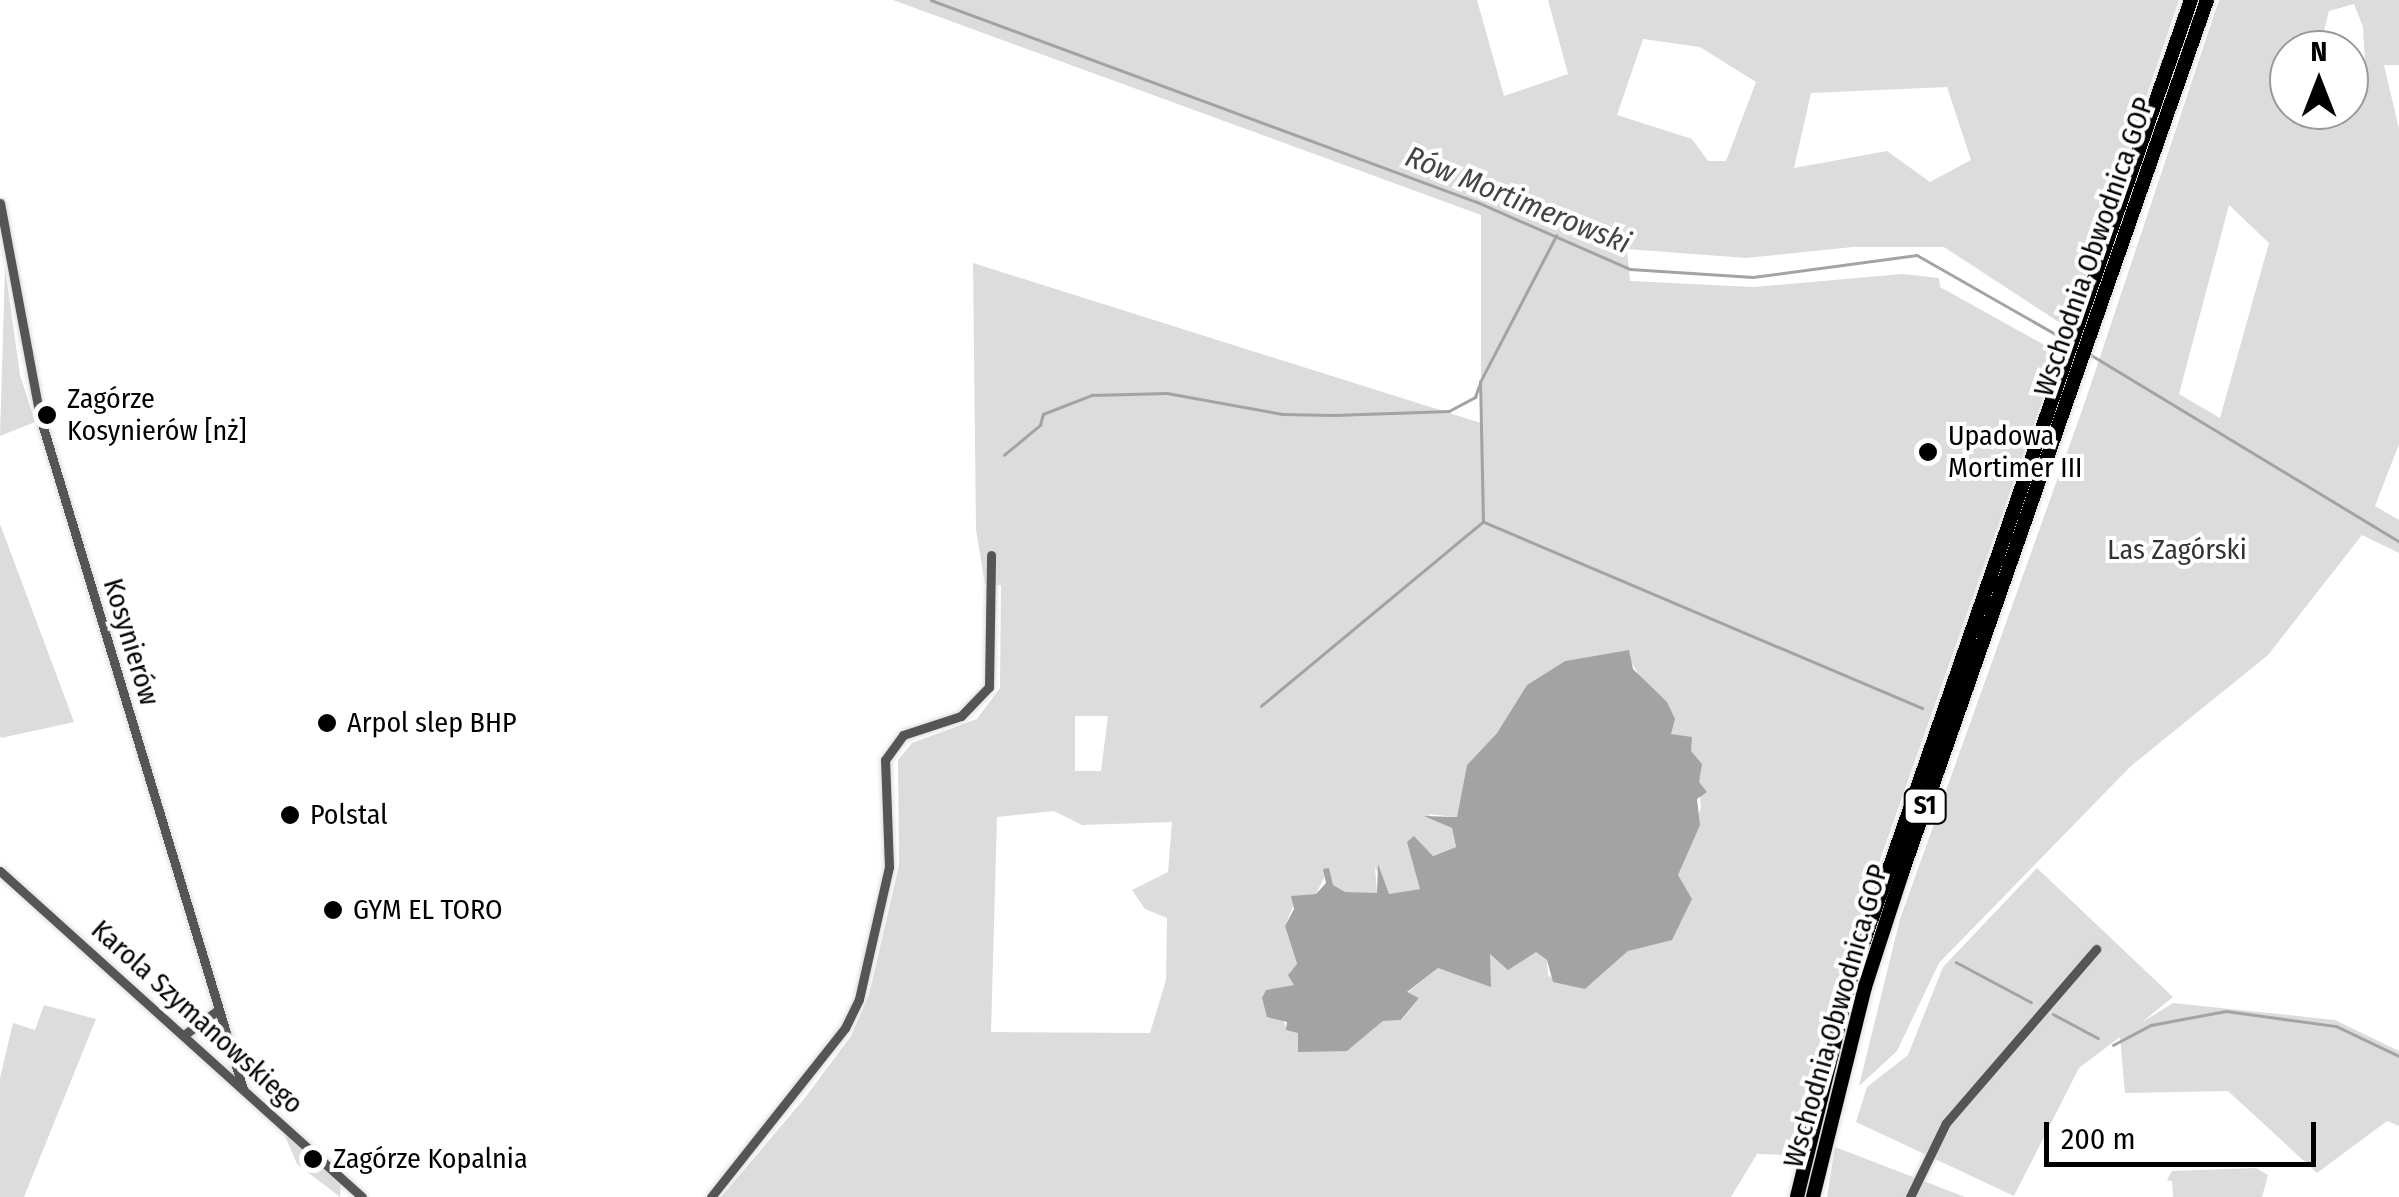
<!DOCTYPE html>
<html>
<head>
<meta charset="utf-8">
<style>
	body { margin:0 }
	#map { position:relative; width:2399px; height:1197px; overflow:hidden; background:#fff; font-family:"Fira Sans Condensed",sans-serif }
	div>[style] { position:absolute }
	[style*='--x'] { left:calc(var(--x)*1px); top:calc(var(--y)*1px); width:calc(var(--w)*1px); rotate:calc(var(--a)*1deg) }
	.green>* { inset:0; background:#dcdcdc }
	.water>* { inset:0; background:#a3a3a3 }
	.stream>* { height:2.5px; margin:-1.25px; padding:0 1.25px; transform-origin:1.25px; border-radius:1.25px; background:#a3a3a3 }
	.roads { filter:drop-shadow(0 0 2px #dbdbdb) drop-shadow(0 0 2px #dbdbdb) }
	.minor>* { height:9px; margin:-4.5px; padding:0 4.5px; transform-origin:4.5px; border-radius:4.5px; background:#555 }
	.highway>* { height:14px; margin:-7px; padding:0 7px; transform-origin:7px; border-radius:7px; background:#000 }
	.dots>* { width:28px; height:28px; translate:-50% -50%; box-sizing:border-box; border:5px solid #fff; border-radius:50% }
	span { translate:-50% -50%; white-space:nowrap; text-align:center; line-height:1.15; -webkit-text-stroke:8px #fff; paint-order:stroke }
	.shield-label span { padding:2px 8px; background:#fff; border:2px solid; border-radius:8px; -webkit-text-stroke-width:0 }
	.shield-label { font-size:25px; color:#000; font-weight:700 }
	.street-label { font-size:28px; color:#000 }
	.poi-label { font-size:28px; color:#000 }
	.left { translate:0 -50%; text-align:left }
	.park-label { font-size:28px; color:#333 }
	.water-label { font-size:30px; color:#444; font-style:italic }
	.north { position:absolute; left:2269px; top:30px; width:100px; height:100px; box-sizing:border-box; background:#fff; border:2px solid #999; border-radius:50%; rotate:0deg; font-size:28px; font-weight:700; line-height:40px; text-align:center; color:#000 }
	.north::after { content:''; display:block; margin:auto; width:35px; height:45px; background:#000; clip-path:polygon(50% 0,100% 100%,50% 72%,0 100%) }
	.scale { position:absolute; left:2044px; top:1122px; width:272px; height:45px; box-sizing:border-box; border:5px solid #000; border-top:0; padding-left:12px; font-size:30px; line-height:35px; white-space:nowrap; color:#000; -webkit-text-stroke:8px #fff; paint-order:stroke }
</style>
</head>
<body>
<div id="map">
	<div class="green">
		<i style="clip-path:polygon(evenodd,893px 0,1477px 0,1504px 96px,1568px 74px,1548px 0,2179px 0,2068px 328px,1944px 247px,1853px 247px,1746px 258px,1627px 249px,1630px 281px,1754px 287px,1902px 274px,1939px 278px,1940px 287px,2059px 353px,1841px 970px,1787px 1155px,1757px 1154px,1731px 1197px,721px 1197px,804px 1099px,851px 1036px,869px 995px,899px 865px,898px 760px,912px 743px,977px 719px,1000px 688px,1001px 585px,985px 584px,976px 530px,973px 263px,1481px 423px,1481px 215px,893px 0,1643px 39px,1700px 47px,1756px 82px,1726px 161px,1708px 161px,1692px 139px,1617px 115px,1643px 39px,893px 0,1947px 87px,1971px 160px,1930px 182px,1887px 151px,1794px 168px,1811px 93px,1947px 87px,893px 0,1624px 651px,1648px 689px,1667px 702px,1671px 734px,1683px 739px,1698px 775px,1701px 807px,1678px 875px,1682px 890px,1660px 939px,1628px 951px,1585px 989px,1548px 976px,1547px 960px,1537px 952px,1526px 953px,1515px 966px,1489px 953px,1490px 985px,1438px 968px,1407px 993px,1419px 998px,1402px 1020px,1383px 1021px,1347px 1051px,1299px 1051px,1298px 1033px,1286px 1026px,1267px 990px,1294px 985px,1290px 972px,1297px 965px,1285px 926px,1297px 896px,1316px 894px,1329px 868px,1333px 886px,1345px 893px,1377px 893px,1375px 867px,1389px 894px,1420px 889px,1415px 837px,1432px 856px,1456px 847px,1452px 828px,1427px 814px,1457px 817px,1467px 765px,1497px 733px,1527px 685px,1565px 661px,1624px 651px,893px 0,1075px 716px,1108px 716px,1101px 771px,1075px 771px,1075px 716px,893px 0,1054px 811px,1082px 825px,1172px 822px,1168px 872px,1132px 890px,1145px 909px,1167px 918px,1166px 980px,1150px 1033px,991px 1032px,997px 817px,1054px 811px)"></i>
		<i style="clip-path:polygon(evenodd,2219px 0,2399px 0,2399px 65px,2384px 65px,2399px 129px,2399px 444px,2375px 506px,2399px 520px,2399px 553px,2362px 535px,2268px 655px,2131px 766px,1939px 963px,1897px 1051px,1859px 1086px,1900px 919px,2085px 402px,2219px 0,2354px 4px,2363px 27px,2366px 82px,2349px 92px,2349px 110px,2321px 110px,2300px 122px,2303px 110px,2289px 110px,2289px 50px,2319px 50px,2329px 11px,2354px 4px,2219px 0,2229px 205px,2269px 243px,2220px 418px,2179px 394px,2229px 205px)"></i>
		<i style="clip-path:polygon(5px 267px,20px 375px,35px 422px,0 436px)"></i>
		<i style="clip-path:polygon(0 524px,74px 722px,1px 738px,0 735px)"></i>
		<i style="clip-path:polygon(2037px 868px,2173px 997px,2141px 1023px,2173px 1003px,2335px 1020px,2399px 1051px,2399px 1126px,2387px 1121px,2317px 1173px,2228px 1091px,2125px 1093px,2120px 1037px,2079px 1068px,2014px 1196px,1856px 1122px,1867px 1087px,1908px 1055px,1943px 967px)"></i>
		<i style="clip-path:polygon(44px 1005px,96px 1019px,24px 1197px,0 1197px,0 1078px,13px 1023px,35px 1030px)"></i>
		<i style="clip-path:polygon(282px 1129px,341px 1181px,340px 1197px,297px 1164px)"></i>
		<i style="clip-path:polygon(1835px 1147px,1965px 1197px,1827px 1197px)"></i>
		<i style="clip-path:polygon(2256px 1168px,2268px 1175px,2262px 1197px,2173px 1197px,2172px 1181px,2167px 1180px,2172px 1171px)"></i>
	</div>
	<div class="water">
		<i style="clip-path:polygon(1629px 650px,1633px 669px,1667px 702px,1675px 719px,1671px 734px,1692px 737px,1691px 751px,1702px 764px,1699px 782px,1707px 792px,1697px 799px,1700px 825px,1678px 875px,1692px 899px,1672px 940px,1628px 951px,1585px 989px,1553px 982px,1547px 960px,1536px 952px,1508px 970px,1490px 954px,1491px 987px,1438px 968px,1407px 992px,1419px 998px,1401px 1020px,1383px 1021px,1347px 1051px,1298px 1052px,1298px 1033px,1286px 1030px,1287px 1022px,1267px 1017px,1262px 998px,1266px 990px,1294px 985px,1288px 975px,1297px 964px,1285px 926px,1294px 909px,1291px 896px,1316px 894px,1326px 883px,1323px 869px,1329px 868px,1333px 885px,1345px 892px,1377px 893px,1378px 864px,1389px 894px,1420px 889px,1407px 842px,1414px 836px,1433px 856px,1456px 847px,1452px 828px,1424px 816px,1457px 817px,1467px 765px,1497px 733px,1527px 685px,1565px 661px)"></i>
	</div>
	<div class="stream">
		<i style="--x:931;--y:0;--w:582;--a:20.3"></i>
		<i style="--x:1477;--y:202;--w:167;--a:23.6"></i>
		<i style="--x:1630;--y:269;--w:123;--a:3.7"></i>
		<i style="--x:1753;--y:277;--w:165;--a:-7.6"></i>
		<i style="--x:1917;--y:255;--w:174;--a:29.7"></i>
		<i style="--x:2088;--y:353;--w:363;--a:31.2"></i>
		<i style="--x:1004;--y:455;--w:47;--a:-39.8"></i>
		<i style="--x:1040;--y:425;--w:11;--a:-75"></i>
		<i style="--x:1043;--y:414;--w:53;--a:-21.2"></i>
		<i style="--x:1092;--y:395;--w:75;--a:-1.5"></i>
		<i style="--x:1167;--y:393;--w:117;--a:10.3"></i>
		<i style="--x:1282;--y:414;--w:52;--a:1.1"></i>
		<i style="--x:1334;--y:415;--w:115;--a:-2"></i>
		<i style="--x:1449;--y:411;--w:30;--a:-28"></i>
		<i style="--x:1475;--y:397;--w:15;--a:-70"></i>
		<i style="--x:1484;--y:522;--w:476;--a:23"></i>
		<i style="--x:1261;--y:706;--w:288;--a:-39.7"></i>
		<i style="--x:1483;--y:522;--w:140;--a:-91.2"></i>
		<i style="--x:1480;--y:382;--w:165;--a:-62.5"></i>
		<i style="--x:1956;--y:962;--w:85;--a:28.1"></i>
		<i style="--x:2053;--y:1014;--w:51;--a:28.1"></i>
		<i style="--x:2113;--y:1045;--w:43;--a:-27.8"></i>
		<i style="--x:2151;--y:1025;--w:76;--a:-10.6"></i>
		<i style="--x:2226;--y:1011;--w:111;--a:7.8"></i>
		<i style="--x:2336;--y:1026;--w:70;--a:25.5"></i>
	</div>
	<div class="roads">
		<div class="minor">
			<i style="--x:0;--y:203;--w:218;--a:79.4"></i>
			<i style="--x:40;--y:417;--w:702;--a:73.19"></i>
			<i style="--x:0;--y:871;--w:487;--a:42"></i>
			<i style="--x:184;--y:1035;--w:42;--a:-36.3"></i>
			<i style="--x:711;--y:1197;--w:216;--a:-51.6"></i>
			<i style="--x:845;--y:1028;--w:32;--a:-64"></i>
			<i style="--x:859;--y:999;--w:135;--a:-77.2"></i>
			<i style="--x:889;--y:867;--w:107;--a:-92.1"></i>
			<i style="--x:885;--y:760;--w:31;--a:-54"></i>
			<i style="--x:903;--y:735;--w:61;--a:-18.1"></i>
			<i style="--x:961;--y:716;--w:40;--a:-46"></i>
			<i style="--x:989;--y:687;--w:132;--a:-89.1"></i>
			<i style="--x:1910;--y:1197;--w:82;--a:-64.1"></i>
			<i style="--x:1946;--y:1123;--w:230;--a:-49.2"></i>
		</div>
		<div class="highway">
			<i style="--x:1790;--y:1156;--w:28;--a:-58"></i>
			<i style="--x:1797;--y:1197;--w:216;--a:-76.3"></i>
			<i style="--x:1848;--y:987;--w:1045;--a:-70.84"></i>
			<i style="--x:1813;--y:1197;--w:216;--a:-76.1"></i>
			<i style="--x:1865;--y:987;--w:120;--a:-72"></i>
			<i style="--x:1902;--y:873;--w:925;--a:-70.74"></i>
		</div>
	</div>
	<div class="dots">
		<i style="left:47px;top:415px;background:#000"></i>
		<i style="left:1928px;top:452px;background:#000"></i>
		<i style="left:327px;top:723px;background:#000"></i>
		<i style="left:290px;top:815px;background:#000"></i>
		<i style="left:333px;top:910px;background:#000"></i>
		<i style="left:313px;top:1159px;background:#000"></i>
	</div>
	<div class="shield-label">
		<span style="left:1925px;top:806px">S1</span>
	</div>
	<div class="street-label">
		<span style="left:2094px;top:247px;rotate:-71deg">Wschodnia Obwodnica GOP</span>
		<span style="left:131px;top:642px;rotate:73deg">Kosynierów</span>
		<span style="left:1836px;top:1016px;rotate:-74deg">Wschodnia Obwodnica GOP</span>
		<span style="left:197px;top:1017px;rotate:42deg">Karola Szymanowskiego</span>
	</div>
	<div class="poi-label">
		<span class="left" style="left:67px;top:415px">Zagórze<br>Kosynierów [nż]</span>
		<span class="left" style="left:1948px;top:452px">Upadowa<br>Mortimer III</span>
		<span class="left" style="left:347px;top:723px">Arpol slep BHP</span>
		<span class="left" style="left:310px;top:815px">Polstal</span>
		<span class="left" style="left:353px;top:910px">GYM EL TORO</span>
		<span class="left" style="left:333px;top:1159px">Zagórze Kopalnia</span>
	</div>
	<div class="park-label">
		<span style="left:2177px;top:550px">Las Zagórski</span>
	</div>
	<div class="water-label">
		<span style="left:1518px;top:200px;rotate:22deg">Rów Mortimerowski</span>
	</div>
	<div class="north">N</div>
	<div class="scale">200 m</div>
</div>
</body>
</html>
